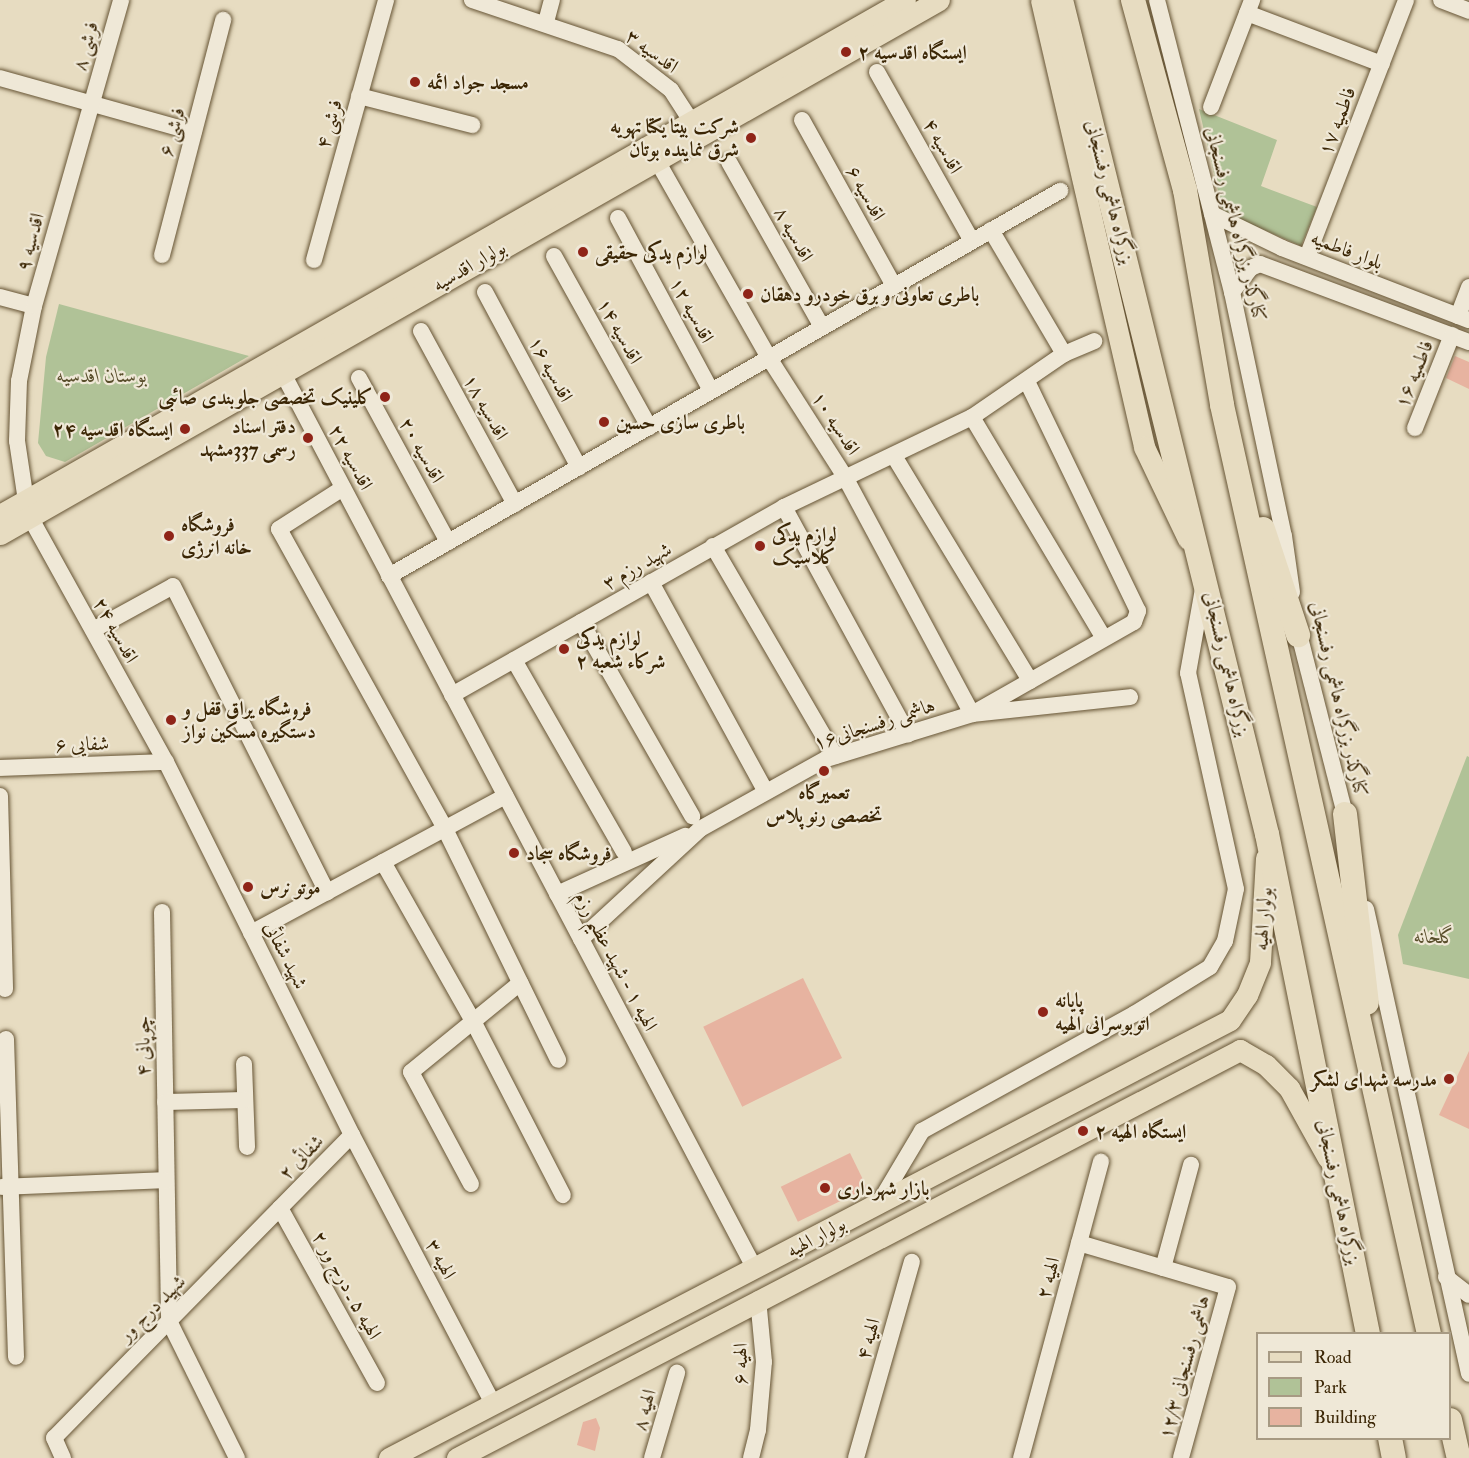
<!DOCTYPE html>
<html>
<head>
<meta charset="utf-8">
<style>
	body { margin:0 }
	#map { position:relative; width:1469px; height:1458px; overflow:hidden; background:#e7dcc1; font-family:"IM FELL Double Pica",Amiri,serif }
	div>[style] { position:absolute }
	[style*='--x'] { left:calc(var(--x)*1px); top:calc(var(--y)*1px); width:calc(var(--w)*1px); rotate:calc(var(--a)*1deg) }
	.green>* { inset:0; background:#b0c297 }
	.building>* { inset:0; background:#e7b3a0; transform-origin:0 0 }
	.roads { filter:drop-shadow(0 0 2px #665434) drop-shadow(0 0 2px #665434) }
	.minor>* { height:16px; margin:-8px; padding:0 8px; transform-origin:8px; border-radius:8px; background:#efe8d7 }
	.major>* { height:21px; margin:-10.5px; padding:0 10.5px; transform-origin:10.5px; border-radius:10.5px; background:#e7dcc1 }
	.highway>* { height:24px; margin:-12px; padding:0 12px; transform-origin:12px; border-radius:12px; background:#e7dcc1 }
	.dots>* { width:16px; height:16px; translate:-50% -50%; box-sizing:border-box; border:3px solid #efe8d7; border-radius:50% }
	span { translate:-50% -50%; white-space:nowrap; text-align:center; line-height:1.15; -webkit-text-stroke:4.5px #efe8d7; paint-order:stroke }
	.street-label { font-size:20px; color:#3b2605 }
	.poi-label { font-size:20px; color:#3b2605; font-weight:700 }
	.left { translate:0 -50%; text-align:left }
	.right { translate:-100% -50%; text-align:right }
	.park-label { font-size:20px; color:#584d2a; font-style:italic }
	.legend { position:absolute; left:1256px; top:1332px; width:195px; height:108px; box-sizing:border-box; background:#efe8d7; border:2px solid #a79a83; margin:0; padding:8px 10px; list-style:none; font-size:18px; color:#3b2605 }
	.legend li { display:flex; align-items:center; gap:12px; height:30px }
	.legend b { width:30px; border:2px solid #a79a83 }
</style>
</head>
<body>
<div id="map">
	<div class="green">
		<i style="clip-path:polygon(1199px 109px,1277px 140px,1261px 186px,1317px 207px,1301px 246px,1223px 212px)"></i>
		<i style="clip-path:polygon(59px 304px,249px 356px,65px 462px,46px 456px,38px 443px,46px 357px)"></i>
		<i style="clip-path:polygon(1467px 756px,1469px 757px,1469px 979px,1403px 964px,1398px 935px)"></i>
	</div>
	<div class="building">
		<i style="clip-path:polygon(1455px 356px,1469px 362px,1469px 389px,1446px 378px)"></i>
		<i style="left:803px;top:978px;width:89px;height:111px;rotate:64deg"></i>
		<i style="clip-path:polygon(1469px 1051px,1469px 1129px,1439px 1115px)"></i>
		<i style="left:850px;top:1153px;width:39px;height:77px;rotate:64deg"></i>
		<i style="clip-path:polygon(596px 1418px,600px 1428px,595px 1451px,577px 1445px,583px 1422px)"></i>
	</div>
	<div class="roads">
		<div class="minor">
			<i style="--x:472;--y:0;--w:154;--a:18.6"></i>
			<i style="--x:618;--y:49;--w:67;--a:37.7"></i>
			<i style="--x:671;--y:90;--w:37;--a:57"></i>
			<i style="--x:1157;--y:0;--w:301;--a:75.6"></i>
			<i style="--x:1232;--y:292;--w:249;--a:78"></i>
			<i style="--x:1284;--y:536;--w:57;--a:81.9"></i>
			<i style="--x:1441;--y:0;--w:30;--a:21"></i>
			<i style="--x:1247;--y:13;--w:144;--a:20.7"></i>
			<i style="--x:546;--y:22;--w:23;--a:-75"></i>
			<i style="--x:877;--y:72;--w:194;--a:60.7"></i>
			<i style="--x:0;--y:78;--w:201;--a:15.6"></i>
			<i style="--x:359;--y:96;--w:117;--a:14.4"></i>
			<i style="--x:1211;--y:107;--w:115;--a:-69"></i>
			<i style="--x:802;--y:120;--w:190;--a:61"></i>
			<i style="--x:656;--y:159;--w:229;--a:60.4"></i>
			<i style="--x:769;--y:358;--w:141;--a:57.4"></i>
			<i style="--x:845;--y:477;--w:269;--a:61.8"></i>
			<i style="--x:972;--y:714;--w:186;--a:-29.6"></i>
			<i style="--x:1134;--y:622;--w:12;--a:-70"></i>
			<i style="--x:1138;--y:611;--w:255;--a:-115.8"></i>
			<i style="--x:729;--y:162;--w:189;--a:60.6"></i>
			<i style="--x:1212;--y:214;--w:78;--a:25.9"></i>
			<i style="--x:1282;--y:248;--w:200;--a:21.1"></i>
			<i style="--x:618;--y:218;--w:196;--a:61.7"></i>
			<i style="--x:991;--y:230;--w:144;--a:59.5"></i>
			<i style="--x:162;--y:255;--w:243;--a:-75.4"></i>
			<i style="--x:554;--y:256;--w:196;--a:60.9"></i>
			<i style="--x:1307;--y:257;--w:275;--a:-68.9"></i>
			<i style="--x:314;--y:260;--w:270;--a:-74.5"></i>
			<i style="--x:485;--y:292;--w:199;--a:61.8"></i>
			<i style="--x:1232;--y:292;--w:31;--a:-52"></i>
			<i style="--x:1251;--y:268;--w:10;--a:-24"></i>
			<i style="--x:1260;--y:264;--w:223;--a:20.5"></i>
			<i style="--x:0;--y:297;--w:35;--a:15"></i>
			<i style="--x:1458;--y:316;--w:31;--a:-69"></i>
			<i style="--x:421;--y:331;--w:197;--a:61.5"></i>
			<i style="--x:278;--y:364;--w:1023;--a:62.21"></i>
			<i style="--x:359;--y:378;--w:187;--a:61.5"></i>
			<i style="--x:972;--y:417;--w:256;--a:59.2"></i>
			<i style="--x:1415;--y:428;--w:100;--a:-68.3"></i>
			<i style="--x:894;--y:456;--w:263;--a:58.8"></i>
			<i style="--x:343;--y:488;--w:76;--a:147.4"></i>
			<i style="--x:279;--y:529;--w:343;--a:61"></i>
			<i style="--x:445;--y:829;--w:257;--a:63.9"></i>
			<i style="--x:26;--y:501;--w:61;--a:-98.5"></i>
			<i style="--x:17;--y:441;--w:60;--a:-88.1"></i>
			<i style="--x:19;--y:381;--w:76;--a:-78.7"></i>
			<i style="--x:34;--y:306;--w:318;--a:-74.1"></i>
			<i style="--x:784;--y:507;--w:259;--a:61.4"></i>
			<i style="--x:30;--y:517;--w:280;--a:61"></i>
			<i style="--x:166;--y:762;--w:417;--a:63.5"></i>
			<i style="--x:352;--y:1135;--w:303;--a:62.3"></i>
			<i style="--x:713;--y:546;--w:243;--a:59.8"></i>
			<i style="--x:389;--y:576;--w:774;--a:-29.85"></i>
			<i style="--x:651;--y:582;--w:237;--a:61.3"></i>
			<i style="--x:581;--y:622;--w:224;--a:60.2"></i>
			<i style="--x:1297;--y:626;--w:202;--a:75.7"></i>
			<i style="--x:93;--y:630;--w:91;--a:-28.8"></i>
			<i style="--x:173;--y:586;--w:343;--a:63.3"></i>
			<i style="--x:514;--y:660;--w:221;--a:60.2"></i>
			<i style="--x:452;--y:695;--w:382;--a:-29.5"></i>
			<i style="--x:784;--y:507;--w:208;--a:-25.6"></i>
			<i style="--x:972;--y:417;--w:112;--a:-34.4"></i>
			<i style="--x:1064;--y:354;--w:33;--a:-23"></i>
			<i style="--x:0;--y:768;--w:166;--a:-2.1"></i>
			<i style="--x:0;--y:796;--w:193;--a:88.5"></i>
			<i style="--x:383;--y:862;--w:183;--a:60.5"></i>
			<i style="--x:473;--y:1021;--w:196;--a:62.7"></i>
			<i style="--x:557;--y:894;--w:141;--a:-24.4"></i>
			<i style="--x:1366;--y:909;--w:476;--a:77.5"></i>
			<i style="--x:162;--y:912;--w:409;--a:89"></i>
			<i style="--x:169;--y:1321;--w:153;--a:63.6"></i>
			<i style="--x:251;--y:933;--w:289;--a:-28.3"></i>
			<i style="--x:581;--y:939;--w:162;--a:-42.7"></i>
			<i style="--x:700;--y:829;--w:144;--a:-29.1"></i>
			<i style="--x:826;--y:759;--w:153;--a:-17.1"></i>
			<i style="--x:972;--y:714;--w:159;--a:-6.1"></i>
			<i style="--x:6;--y:1039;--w:318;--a:88.2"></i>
			<i style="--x:244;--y:1064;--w:83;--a:87.9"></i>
			<i style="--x:165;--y:1102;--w:80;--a:-1.4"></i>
			<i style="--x:471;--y:1184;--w:127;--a:-118.2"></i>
			<i style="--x:411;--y:1072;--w:141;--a:-39.2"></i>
			<i style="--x:2;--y:1187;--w:164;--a:-2.4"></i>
			<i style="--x:879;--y:1203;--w:84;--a:-59.2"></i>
			<i style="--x:922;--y:1131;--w:242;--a:-28.9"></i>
			<i style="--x:1134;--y:1014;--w:89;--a:-31.7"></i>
			<i style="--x:1210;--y:967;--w:30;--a:-60"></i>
			<i style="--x:1225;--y:941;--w:53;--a:-78.1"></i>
			<i style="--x:1236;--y:889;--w:221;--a:-102.5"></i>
			<i style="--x:1188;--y:673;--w:85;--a:-79.9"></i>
			<i style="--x:280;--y:1208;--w:200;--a:61"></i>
			<i style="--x:1079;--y:1243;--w:155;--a:16.5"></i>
			<i style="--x:1228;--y:1287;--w:177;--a:105.4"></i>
			<i style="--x:1163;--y:1268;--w:107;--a:-74.8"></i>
			<i style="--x:1446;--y:1277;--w:29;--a:38"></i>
			<i style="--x:63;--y:1458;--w:22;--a:-114"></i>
			<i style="--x:54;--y:1438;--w:425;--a:-45.5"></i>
			<i style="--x:652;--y:1458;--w:89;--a:-73.6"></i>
			<i style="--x:751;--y:1458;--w:29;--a:-76"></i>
			<i style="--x:758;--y:1430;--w:68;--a:-85"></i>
			<i style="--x:764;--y:1362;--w:63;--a:-95.4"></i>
			<i style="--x:856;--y:1458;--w:204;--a:-74.1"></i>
			<i style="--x:1021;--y:1458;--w:307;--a:-74.9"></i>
		</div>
		<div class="major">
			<i style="--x:1041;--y:0;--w:459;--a:77"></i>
			<i style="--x:1144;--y:447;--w:102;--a:64.4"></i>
			<i style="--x:0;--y:515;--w:1041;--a:-29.64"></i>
			<i style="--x:0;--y:534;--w:1080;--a:-29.63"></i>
			<i style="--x:1240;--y:1050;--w:30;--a:30"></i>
			<i style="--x:1266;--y:1065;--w:33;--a:45"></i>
			<i style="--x:1289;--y:1088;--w:80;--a:60.9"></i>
			<i style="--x:389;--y:1458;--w:948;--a:-27.51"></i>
			<i style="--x:1230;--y:1020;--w:30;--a:-56"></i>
			<i style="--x:1247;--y:995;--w:35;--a:-68"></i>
			<i style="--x:1260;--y:962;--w:104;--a:-86.7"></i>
			<i style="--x:457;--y:1458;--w:883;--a:-27.52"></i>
		</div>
		<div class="highway">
			<i style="--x:1061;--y:0;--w:859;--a:76.13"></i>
			<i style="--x:1267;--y:834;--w:510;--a:78.58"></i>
			<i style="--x:1133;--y:0;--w:197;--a:74.7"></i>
			<i style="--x:1185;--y:190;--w:218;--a:80.2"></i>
			<i style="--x:1222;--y:405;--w:952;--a:77.44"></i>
			<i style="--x:1263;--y:529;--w:112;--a:71.7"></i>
			<i style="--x:1345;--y:814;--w:190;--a:83.4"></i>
			<i style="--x:1450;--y:1420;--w:39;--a:77"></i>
			<i style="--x:1390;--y:1438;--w:20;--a:79"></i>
		</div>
	</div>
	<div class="dots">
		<i style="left:846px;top:52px;background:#8f2418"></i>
		<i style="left:415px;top:82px;background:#8f2418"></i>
		<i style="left:751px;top:138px;background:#8f2418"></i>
		<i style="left:583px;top:252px;background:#8f2418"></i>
		<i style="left:748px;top:294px;background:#8f2418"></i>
		<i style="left:385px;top:397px;background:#8f2418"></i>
		<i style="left:604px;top:422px;background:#8f2418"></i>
		<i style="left:185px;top:429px;background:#8f2418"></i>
		<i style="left:308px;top:438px;background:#8f2418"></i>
		<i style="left:169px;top:536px;background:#8f2418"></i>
		<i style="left:760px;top:546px;background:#8f2418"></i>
		<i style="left:564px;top:649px;background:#8f2418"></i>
		<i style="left:171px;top:720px;background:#8f2418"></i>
		<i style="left:824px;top:771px;background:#8f2418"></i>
		<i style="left:514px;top:853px;background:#8f2418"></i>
		<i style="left:248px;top:887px;background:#8f2418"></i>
		<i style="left:1043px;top:1012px;background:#8f2418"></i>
		<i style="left:1449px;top:1079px;background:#8f2418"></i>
		<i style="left:1083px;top:1131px;background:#8f2418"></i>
		<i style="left:825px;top:1188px;background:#8f2418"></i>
	</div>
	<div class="street-label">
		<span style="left:85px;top:46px;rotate:-74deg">فرشی ۸</span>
		<span style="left:652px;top:51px;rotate:36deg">اقدسیه ۳</span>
		<span style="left:1337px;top:121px;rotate:-69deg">فاطمیه ۱۷</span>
		<span style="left:329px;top:124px;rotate:-74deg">فرشی ۴</span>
		<span style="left:172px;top:132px;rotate:-75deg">فرشی ۶</span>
		<span style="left:943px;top:146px;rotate:61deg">اقدسیه ۴</span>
		<span style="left:1110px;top:192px;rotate:76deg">بزرگراه هاشمی رفسنجانی</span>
		<span style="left:866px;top:193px;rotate:61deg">اقدسیه ۶</span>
		<span style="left:1236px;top:224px;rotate:76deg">کنارگذر بزرگراه هاشمی رفسنجانی</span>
		<span style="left:794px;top:234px;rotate:61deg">اقدسیه ۸</span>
		<span style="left:30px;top:242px;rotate:-75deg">اقدسیه ۹</span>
		<span style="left:1347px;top:250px;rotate:21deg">بلوار فاطمیه</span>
		<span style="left:469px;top:266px;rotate:-30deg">بولوار اقدسیه</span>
		<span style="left:692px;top:310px;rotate:62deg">اقدسیه ۱۲</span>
		<span style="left:620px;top:331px;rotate:61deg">اقدسیه ۱۴</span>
		<span style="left:551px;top:369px;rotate:62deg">اقدسیه ۱۶</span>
		<span style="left:1414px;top:374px;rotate:-68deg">فاطمیه ۱۶</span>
		<span style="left:486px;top:407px;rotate:61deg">اقدسیه ۱۸</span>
		<span style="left:836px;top:423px;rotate:57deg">اقدسیه ۱۰</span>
		<span style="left:422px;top:450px;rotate:61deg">اقدسیه ۲۰</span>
		<span style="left:351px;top:457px;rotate:62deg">اقدسیه ۲۲</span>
		<span style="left:637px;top:566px;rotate:-30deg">شهید رزم ۳</span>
		<span style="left:116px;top:630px;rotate:61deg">اقدسیه ۲۴</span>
		<span style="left:1227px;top:664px;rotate:77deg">بزرگراه هاشمی رفسنجانی</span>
		<span style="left:1339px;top:699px;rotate:77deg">کنارگذر بزرگراه هاشمی رفسنجانی</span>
		<span style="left:874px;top:724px;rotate:-18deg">هاشمی رفسنجانی۱۶</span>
		<span style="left:82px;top:744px;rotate:-2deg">شفایی ۶</span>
		<span style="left:1263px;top:919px;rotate:-86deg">بولوار الهیه</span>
		<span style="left:286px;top:955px;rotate:63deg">شهید شفائی</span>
		<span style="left:616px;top:961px;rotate:62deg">الهیه ۱ - شهید عظیم رزم</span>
		<span style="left:143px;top:1046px;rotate:-91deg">چوپانی ۴</span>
		<span style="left:301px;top:1157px;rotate:-45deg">شفائی ۲</span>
		<span style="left:1339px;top:1192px;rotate:78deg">بزرگراه هاشمی رفسنجانی</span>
		<span style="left:816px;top:1237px;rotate:-28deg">بولوار الهیه</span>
		<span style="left:441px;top:1259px;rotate:62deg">الهیه ۳</span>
		<span style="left:1048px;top:1278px;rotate:-75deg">الهیه ۲</span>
		<span style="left:347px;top:1285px;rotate:61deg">الهیه ۵ ـ درج ور ۲</span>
		<span style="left:152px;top:1308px;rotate:-45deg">شهید درج ور</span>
		<span style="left:868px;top:1339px;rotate:-74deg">الهیه ۴</span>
		<span style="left:740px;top:1364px;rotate:-90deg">الهیه ۶</span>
		<span style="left:1184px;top:1367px;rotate:-75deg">هاشمی رفسنجانی ۱۲/۳</span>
		<span style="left:644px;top:1410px;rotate:-74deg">الهیه ۸</span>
	</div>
	<div class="poi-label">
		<span class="left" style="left:858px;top:52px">ایستگاه اقدسیه ۲</span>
		<span class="left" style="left:427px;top:82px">مسجد جواد ائمه</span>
		<span class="right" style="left:739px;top:138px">شرکت بیتا یکتا تهویه<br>شرق نماینده بوتان</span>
		<span class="left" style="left:595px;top:252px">لوازم یدکی حقیقی</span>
		<span class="left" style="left:760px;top:294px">باطری تعاونی و برق خودرو دهقان</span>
		<span class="right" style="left:373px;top:397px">کلینیک تخصصی جلوبندی صائبی</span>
		<span class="left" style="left:616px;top:422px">باطری سازی حسین</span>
		<span class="right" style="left:296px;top:438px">دفتر اسناد<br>رسمی 337مشهد</span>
		<span class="right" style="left:173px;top:429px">ایستگاه اقدسیه ۲۴</span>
		<span class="left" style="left:181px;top:536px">فروشگاه<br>خانه انرژی</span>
		<span class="left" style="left:772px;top:546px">لوازم یدکی<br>کلاسیک</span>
		<span class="left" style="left:576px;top:650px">لوازم یدکی<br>شرکاء شعبه ۲</span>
		<span class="left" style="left:183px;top:720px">فروشگاه یراق قفل و<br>دستگیره مسکین نواز</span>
		<span style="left:824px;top:804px">تعمیرگاه<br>تخصصی رنو پلاس</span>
		<span class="left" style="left:526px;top:853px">فروشگاه سجاد</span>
		<span class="left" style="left:260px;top:887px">موتو نرس</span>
		<span class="left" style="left:1055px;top:1012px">پایانه<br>اتوبوسرانی الهیه</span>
		<span class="right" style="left:1437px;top:1079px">مدرسه شهدای لشکر</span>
		<span class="left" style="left:1095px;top:1131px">ایستگاه الهیه ۲</span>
		<span class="left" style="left:837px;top:1188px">بازار شهرداری</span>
	</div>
	<div class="park-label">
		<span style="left:102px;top:375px">بوستان اقدسیه</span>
		<span style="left:1435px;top:936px">گلخانه</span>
	</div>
	<ul class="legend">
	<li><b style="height:8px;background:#e7dcc1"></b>Road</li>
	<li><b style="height:16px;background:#b0c297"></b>Park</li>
	<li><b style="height:16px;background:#e7b3a0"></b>Building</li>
	</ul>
</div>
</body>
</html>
